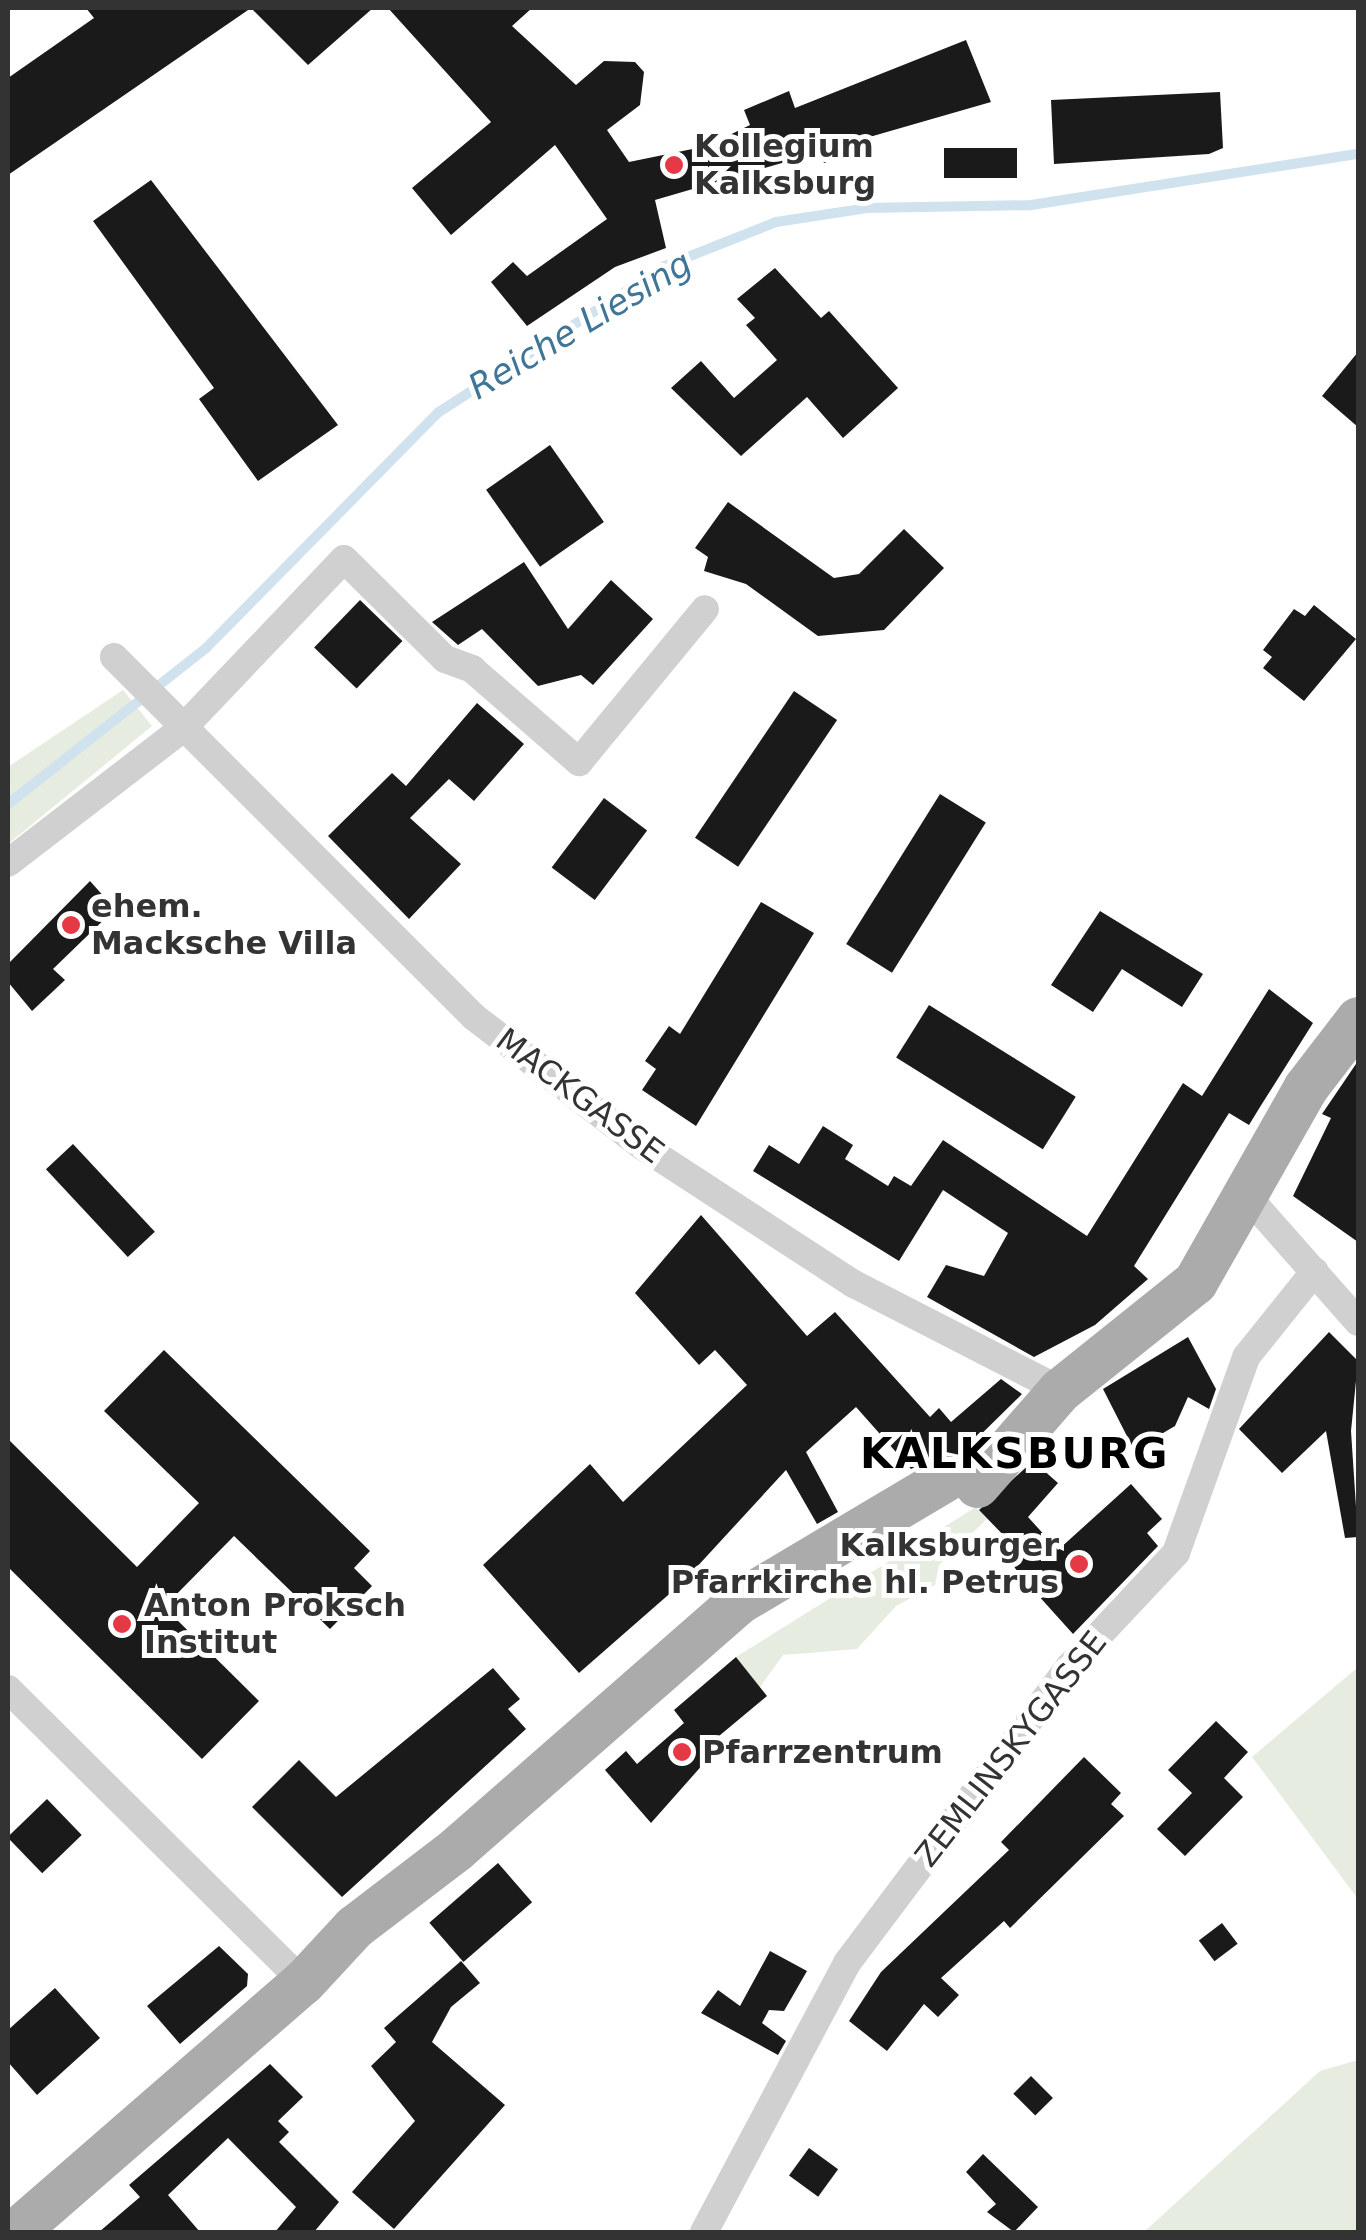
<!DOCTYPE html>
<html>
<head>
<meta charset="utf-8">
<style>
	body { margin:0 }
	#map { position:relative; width:1366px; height:2240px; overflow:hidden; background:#fff; font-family:"DejaVu Sans",sans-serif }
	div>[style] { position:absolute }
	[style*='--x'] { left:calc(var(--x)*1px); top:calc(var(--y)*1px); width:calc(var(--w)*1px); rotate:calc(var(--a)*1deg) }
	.green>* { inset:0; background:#e6ecdf }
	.stream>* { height:10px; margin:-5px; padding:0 5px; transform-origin:5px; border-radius:5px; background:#cfe2ee }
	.building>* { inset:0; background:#1a1a1a; transform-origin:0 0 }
	.minor>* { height:28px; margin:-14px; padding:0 14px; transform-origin:14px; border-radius:14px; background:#d0d0d0 }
	.primary>* { height:45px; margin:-22.5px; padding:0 22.5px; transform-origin:22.5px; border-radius:22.5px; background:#ababab }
	.dots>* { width:28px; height:28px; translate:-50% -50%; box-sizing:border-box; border:5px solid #fff; border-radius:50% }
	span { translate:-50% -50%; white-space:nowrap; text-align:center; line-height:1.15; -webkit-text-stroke:10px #fff; paint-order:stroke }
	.poi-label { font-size:32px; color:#333; font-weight:700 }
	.left { translate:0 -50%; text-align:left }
	.right { translate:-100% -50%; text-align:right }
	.street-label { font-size:32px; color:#333 }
	.water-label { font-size:35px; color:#3f7597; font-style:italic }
	.district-label { font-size:42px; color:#000; font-weight:700; letter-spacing:2.5px }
	.frame { position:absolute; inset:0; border:10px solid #333; pointer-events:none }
</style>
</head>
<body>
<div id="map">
	<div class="green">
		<i style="clip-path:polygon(123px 690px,152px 726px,8px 844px,8px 767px)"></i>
		<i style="clip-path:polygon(976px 1507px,987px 1519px,939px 1565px,935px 1585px,896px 1606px,857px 1649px,783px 1655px,760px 1687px,736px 1657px)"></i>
		<i style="clip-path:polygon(1358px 1667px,1358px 1899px,1252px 1757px)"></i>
		<i style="clip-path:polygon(1358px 2060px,1358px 2232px,1144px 2232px,1320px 2071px)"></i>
	</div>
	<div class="stream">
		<i style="--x:8;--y:804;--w:252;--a:-38.2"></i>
		<i style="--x:206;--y:648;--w:332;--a:-45.4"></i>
		<i style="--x:439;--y:412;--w:269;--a:-32.9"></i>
		<i style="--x:665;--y:266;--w:119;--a:-21.6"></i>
		<i style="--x:776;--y:222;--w:92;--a:-8.7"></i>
		<i style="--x:867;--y:208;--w:164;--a:-1"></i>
		<i style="--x:1031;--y:205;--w:331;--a:-8.9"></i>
	</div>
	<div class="building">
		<i style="clip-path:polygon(86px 8px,373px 8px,308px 65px,251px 8px,8px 175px,8px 78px,94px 18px)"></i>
		<i style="clip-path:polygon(388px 8px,532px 8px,512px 26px,576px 85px,604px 61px,635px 62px,644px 72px,640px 105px,607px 130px,629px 162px,707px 146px,750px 125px,744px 110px,789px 91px,795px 108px,966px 40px,991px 102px,866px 138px,869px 146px,824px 163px,820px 152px,655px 200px,666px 248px,615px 267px,527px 326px,491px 282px,513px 262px,527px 276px,607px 219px,555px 145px,451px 235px,412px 188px,491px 122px)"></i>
		<i style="clip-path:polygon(1220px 92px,1223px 148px,1209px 154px,1054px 164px,1051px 100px)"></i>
		<i style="left:1017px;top:148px;width:30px;height:73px;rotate:90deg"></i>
		<i style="clip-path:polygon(151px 180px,338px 425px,258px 481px,199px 399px,214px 388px,93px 221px)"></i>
		<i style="clip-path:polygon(775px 268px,821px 318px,829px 311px,898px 388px,843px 438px,807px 397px,741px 456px,671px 388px,701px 361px,734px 398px,777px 360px,746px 325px,755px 318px,737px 299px)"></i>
		<i style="clip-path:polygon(1358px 352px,1358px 427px,1322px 396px)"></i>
		<i style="left:550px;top:445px;width:94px;height:78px;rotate:55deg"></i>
		<i style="clip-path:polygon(728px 502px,834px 578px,859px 574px,904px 529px,944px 568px,884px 630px,818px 636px,746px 584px,704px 571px,708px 557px,695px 548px)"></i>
		<i style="clip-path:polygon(524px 562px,568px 629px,611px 580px,653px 619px,593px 685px,581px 675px,538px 686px,482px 629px,458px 645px,432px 622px)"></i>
		<i style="left:360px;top:600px;width:59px;height:66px;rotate:44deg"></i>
		<i style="clip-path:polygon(1314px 605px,1356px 639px,1304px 701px,1263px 668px,1272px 657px,1263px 650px,1294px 609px,1305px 616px)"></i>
		<i style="left:794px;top:691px;width:52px;height:177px;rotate:34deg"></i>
		<i style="clip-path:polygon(477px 703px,524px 744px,474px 801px,449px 779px,410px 818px,461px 864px,409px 919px,328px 836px,392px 773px,406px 786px)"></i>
		<i style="left:940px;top:794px;width:54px;height:177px;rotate:32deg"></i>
		<i style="left:604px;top:798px;width:54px;height:87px;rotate:37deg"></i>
		<i style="clip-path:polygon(90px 881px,115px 909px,53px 969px,65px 980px,32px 1011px,8px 982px,8px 964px)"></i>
		<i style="clip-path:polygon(761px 902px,814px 933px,696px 1126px,642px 1090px,656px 1069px,645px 1061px,669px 1026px,680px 1034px)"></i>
		<i style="clip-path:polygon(1100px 911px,1203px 974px,1182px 1007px,1122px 969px,1093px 1012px,1051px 985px)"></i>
		<i style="clip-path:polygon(1269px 989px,1313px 1023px,1260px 1107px,1249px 1125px,1229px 1113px,1134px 1266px,1148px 1279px,1095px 1325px,1034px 1357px,927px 1297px,946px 1265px,984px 1276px,1008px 1233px,943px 1190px,899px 1261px,753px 1171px,769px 1145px,799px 1164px,823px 1126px,853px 1145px,845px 1159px,888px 1186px,894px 1176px,911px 1186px,943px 1140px,1087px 1236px,1183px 1083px,1202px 1096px)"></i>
		<i style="left:929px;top:1005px;width:173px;height:62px;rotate:32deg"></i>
		<i style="clip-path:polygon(1358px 1061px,1358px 1242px,1293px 1196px,1331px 1118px,1322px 1114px)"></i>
		<i style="left:73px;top:1144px;width:120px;height:37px;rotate:47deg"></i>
		<i style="clip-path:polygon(701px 1215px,807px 1336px,835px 1312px,930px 1417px,939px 1408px,951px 1422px,1001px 1379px,1022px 1394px,960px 1455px,946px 1452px,911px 1469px,856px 1407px,806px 1452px,838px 1512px,817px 1524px,786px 1470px,683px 1582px,579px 1673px,483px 1565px,590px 1464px,623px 1502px,747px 1385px,715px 1350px,699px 1365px,635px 1293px)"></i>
		<i style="clip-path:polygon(1329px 1332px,1358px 1361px,1351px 1431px,1358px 1537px,1345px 1538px,1326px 1431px,1282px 1473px,1239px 1429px)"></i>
		<i style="clip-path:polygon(1188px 1337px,1216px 1389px,1209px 1409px,1188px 1397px,1175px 1426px,1134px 1450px,1103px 1389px)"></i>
		<i style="clip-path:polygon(164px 1350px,370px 1551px,354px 1568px,372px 1586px,330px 1629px,234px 1536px,164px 1607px,259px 1701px,202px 1759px,8px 1567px,8px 1439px,137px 1567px,199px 1503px,104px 1411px)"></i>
		<i style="clip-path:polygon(1033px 1461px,1058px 1483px,1028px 1517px,1058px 1550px,1131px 1484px,1162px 1519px,1147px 1533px,1158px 1546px,1073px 1634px,1019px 1574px,1003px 1550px,1011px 1543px,979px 1510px)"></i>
		<i style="clip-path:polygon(736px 1657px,767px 1696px,707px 1746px,713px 1753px,651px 1823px,605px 1770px,626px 1751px,637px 1764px,684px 1723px,674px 1710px)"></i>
		<i style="clip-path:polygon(493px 1668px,520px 1699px,508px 1709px,526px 1729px,342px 1897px,252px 1807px,299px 1760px,336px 1797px)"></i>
		<i style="clip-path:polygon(1216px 1721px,1248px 1752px,1224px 1778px,1243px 1797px,1185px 1856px,1157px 1829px,1192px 1793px,1168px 1770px)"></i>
		<i style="clip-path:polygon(1084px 1757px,1121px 1793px,1111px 1804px,1124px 1816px,1010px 1928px,1004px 1921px,941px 1978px,959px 1995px,938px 2017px,924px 2004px,887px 2051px,849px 2021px,881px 1972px,1009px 1850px,1001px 1842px)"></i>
		<i style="left:47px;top:1799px;width:50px;height:55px;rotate:46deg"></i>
		<i style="left:498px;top:1863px;width:52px;height:91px;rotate:49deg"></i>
		<i style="left:1222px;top:1923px;width:26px;height:29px;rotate:53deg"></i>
		<i style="clip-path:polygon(219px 1946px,248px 1974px,247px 1986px,180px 2044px,147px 2006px)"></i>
		<i style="clip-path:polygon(770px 1951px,807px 1971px,784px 2011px,769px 2010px,762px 2023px,786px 2041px,778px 2055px,701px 2013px,718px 1990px,740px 2006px)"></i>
		<i style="clip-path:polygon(461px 1961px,480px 1983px,451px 2007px,432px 2042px,505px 2105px,394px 2229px,352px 2192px,415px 2121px,371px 2066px,396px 2042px,384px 2028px)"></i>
		<i style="clip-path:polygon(55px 1988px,100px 2038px,37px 2095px,8px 2062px,8px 2030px)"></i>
		<i style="clip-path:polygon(270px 2064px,303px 2097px,278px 2121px,289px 2132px,279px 2142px,339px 2202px,314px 2232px,275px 2232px,296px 2207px,228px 2138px,168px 2195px,200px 2232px,99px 2232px,140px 2197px,129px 2185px)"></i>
		<i style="left:1031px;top:2076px;width:31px;height:25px;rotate:45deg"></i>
		<i style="left:809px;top:2148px;width:36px;height:34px;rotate:36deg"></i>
		<i style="clip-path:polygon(983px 2154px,1038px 2207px,1014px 2232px,987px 2212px,996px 2204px,966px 2172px)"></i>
	</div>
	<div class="minor">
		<i style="--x:114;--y:657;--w:509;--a:45"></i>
		<i style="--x:474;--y:1017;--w:212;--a:37.5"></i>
		<i style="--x:642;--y:1146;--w:253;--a:33.1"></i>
		<i style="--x:854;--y:1284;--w:232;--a:27.2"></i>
		<i style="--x:8;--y:863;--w:221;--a:-37.6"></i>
		<i style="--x:183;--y:728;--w:233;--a:-46.4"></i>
		<i style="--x:344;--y:559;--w:142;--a:44.7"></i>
		<i style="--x:445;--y:659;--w:29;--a:20"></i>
		<i style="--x:472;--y:669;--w:142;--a:41"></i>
		<i style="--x:579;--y:762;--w:198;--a:-50.5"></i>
		<i style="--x:1247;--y:1196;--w:168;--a:48.6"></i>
		<i style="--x:8;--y:1689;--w:416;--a:44.8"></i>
		<i style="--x:704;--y:2232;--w:305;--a:-62"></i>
		<i style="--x:847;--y:1963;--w:370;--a:-53.1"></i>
		<i style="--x:1069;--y:1667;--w:156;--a:-46.8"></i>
		<i style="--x:1176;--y:1553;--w:208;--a:-70.3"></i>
		<i style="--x:1246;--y:1357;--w:110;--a:-51.3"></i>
	</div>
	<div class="primary">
		<i style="--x:977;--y:1485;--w:126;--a:-48.9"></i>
		<i style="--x:1060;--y:1390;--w:173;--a:-38.7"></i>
		<i style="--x:1195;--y:1282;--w:223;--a:-60.4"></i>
		<i style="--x:1305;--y:1088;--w:87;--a:-52.5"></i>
		<i style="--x:15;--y:2232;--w:381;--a:-41"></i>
		<i style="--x:303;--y:1982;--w:75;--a:-47.2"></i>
		<i style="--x:354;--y:1927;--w:128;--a:-37.4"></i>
		<i style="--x:456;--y:1849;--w:375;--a:-41.2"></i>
		<i style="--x:738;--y:1602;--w:243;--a:-30.7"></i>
	</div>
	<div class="dots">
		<i style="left:674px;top:165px;background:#e63946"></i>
		<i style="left:71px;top:925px;background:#e63946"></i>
		<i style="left:1079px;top:1564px;background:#e63946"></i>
		<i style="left:122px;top:1624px;background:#e63946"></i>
		<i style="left:682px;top:1752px;background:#e63946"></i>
	</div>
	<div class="poi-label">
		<span class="left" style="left:694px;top:165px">Kollegium<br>Kalksburg</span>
		<span class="left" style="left:91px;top:925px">ehem.<br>Macksche Villa</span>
		<span class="right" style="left:1059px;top:1564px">Kalksburger<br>Pfarrkirche hl. Petrus</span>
		<span class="left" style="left:144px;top:1624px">Anton Proksch<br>Institut</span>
		<span class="left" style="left:702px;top:1752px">Pfarrzentrum</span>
	</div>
	<div class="street-label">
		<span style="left:580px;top:1096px;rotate:37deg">MACKGASSE</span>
		<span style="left:1011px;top:1749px;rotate:-52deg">ZEMLINSKYGASSE</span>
	</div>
	<div class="water-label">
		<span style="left:580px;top:325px;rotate:-31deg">Reiche Liesing</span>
	</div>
	<div class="district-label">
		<span style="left:1015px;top:1454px">KALKSBURG</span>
	</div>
	<div class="frame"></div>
</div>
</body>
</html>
